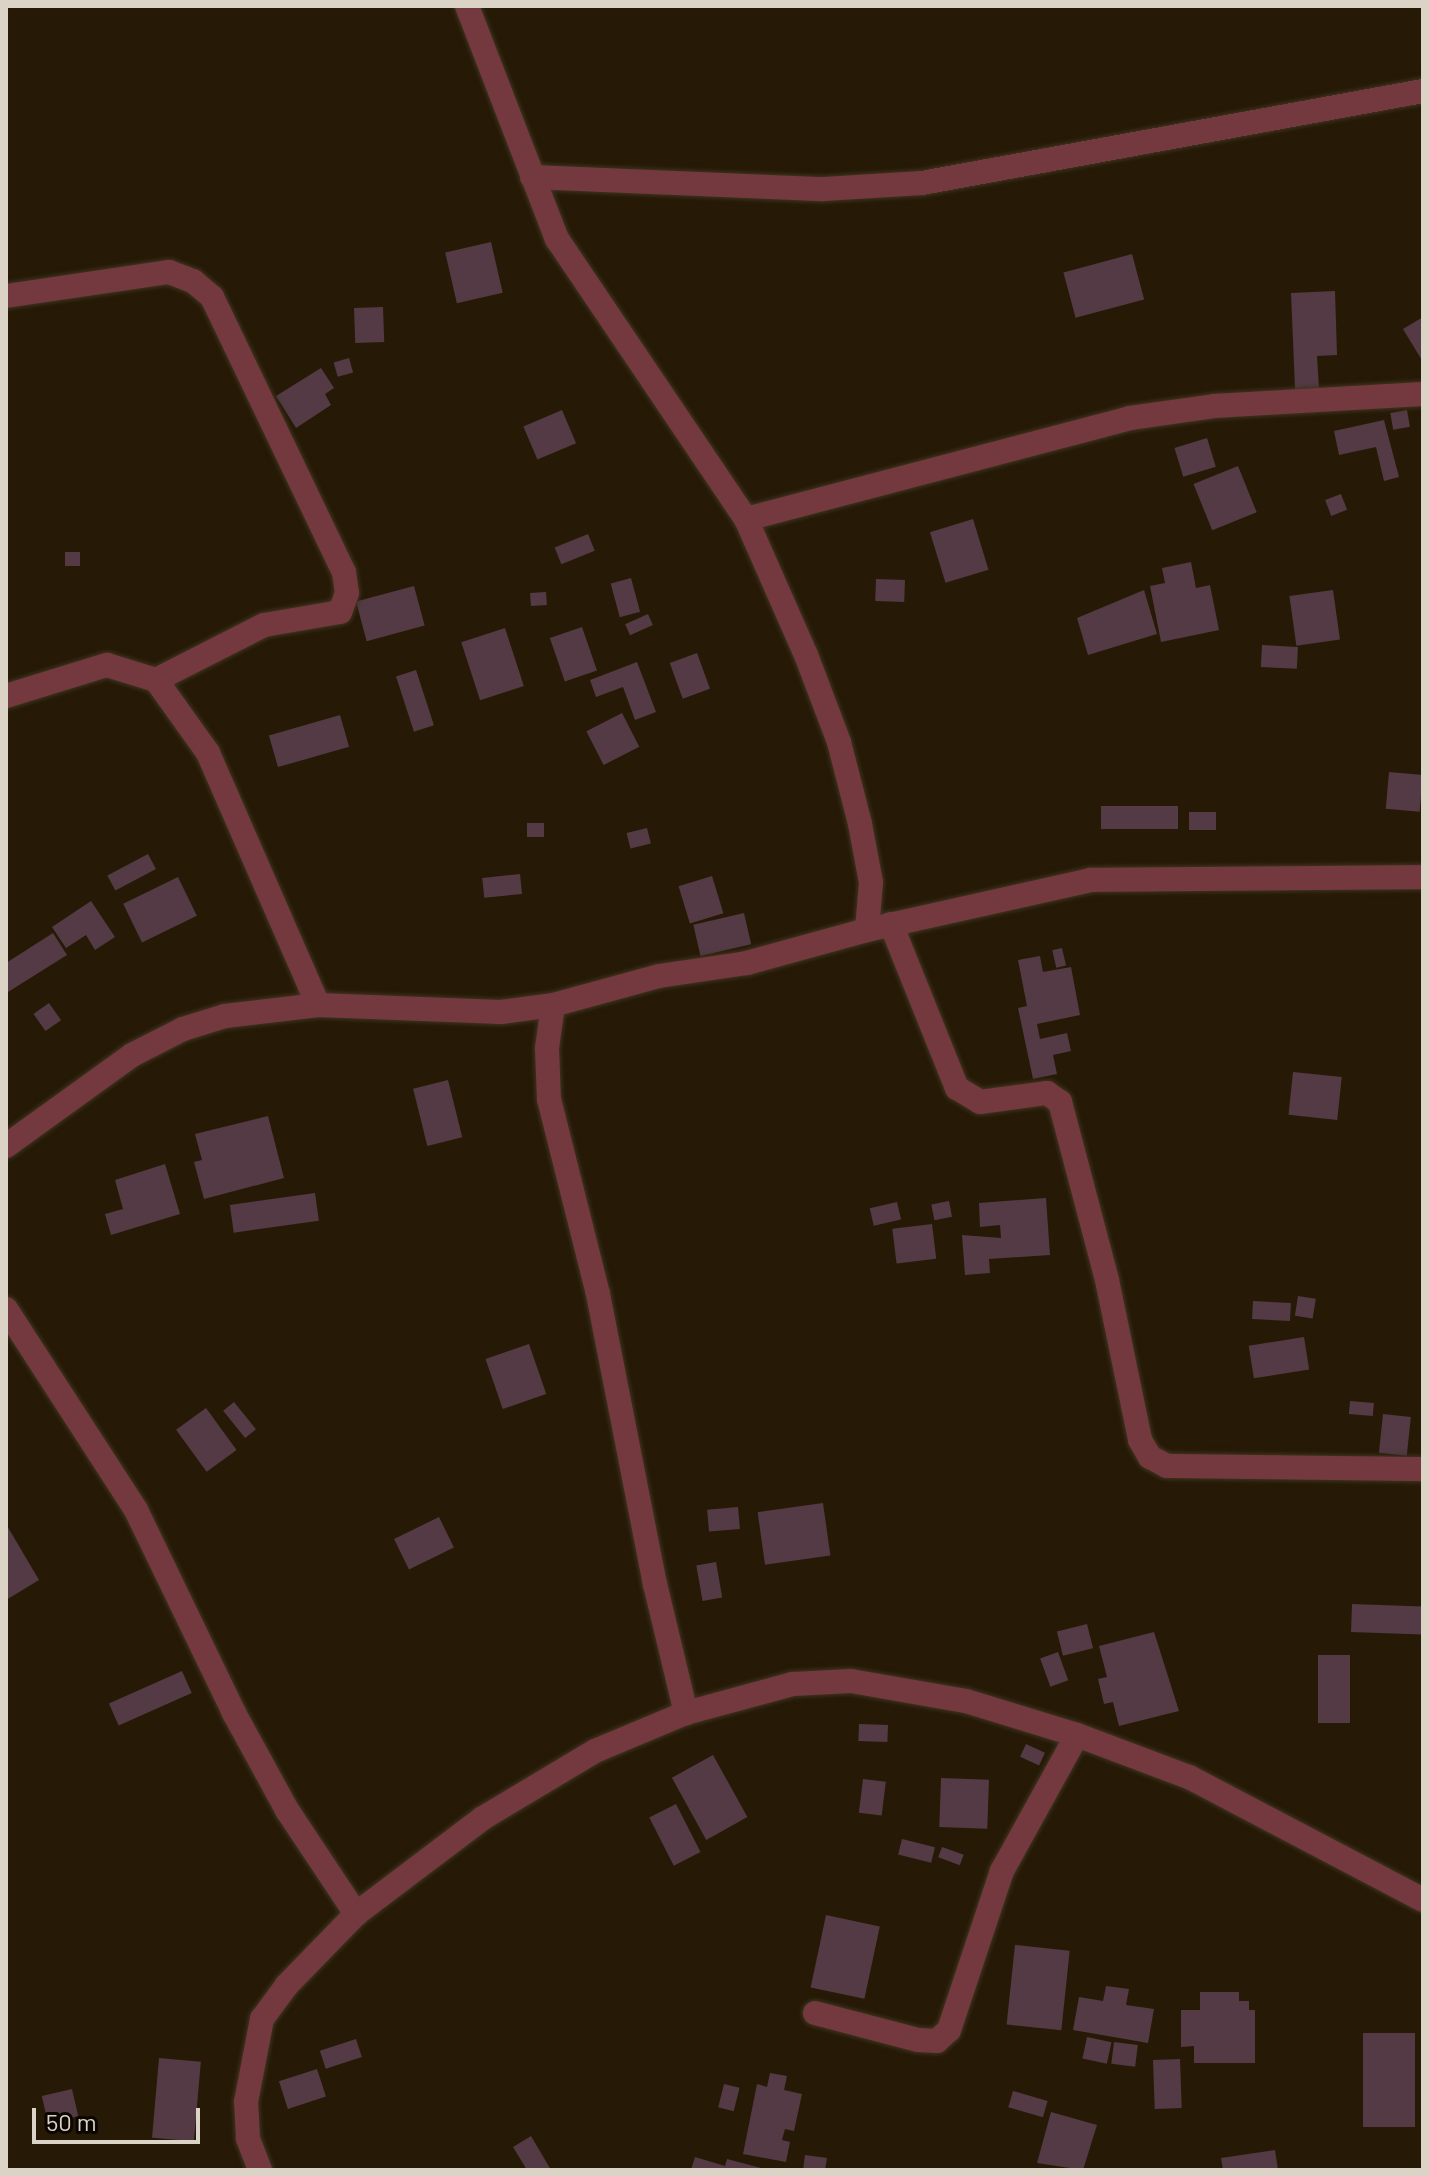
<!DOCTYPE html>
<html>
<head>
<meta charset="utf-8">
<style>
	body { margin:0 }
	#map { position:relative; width:1429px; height:2176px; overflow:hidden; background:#261a06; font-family:Barlow,sans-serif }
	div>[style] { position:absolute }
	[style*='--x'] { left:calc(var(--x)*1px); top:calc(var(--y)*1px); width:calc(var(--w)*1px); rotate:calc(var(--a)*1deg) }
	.building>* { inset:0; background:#533a44; transform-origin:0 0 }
	.roads { filter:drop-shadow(0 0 2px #3f3421) drop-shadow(0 0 2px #3f3421) }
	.minor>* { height:24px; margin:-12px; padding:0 12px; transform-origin:12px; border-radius:12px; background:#74393f }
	span { translate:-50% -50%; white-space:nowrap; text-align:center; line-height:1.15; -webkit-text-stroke:7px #0b0602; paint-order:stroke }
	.frame { position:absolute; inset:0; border:8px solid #dcd3c7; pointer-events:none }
	.scale { position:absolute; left:32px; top:2108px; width:168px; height:36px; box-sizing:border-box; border:4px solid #dcd3c7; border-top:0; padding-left:10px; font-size:24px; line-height:28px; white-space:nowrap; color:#dcd3c7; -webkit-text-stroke:6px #0b0602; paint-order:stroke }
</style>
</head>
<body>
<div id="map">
	<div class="building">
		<i style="left:491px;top:242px;width:52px;height:47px;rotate:77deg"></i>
		<i style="left:1132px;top:254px;width:47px;height:71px;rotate:75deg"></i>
		<i style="clip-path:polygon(1335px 291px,1337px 355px,1317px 356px,1319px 388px,1295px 389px,1291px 293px)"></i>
		<i style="left:383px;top:307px;width:35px;height:29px;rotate:88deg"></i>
		<i style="clip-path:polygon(1423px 317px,1423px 362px,1403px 329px)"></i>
		<i style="left:349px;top:358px;width:15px;height:16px;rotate:74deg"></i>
		<i style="clip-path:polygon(321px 368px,334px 388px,325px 394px,331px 405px,296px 428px,276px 396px)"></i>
		<i style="left:562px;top:410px;width:36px;height:42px;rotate:67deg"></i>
		<i style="left:1407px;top:410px;width:17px;height:17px;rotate:80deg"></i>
		<i style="clip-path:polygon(1384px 420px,1399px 477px,1384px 481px,1376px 447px,1339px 455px,1334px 431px)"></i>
		<i style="left:1207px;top:438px;width:30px;height:34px;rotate:73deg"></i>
		<i style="left:1238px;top:466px;width:50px;height:48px;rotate:68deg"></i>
		<i style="left:1341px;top:494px;width:17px;height:17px;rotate:69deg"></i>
		<i style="left:973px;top:519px;width:53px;height:45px;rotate:73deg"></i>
		<i style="left:588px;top:534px;width:18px;height:36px;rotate:68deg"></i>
		<i style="left:65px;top:552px;width:15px;height:14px"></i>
		<i style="clip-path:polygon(1191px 562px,1196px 588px,1210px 585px,1219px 630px,1161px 642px,1150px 586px,1165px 583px,1162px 568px)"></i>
		<i style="left:631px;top:578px;width:35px;height:21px;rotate:75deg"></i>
		<i style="left:876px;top:579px;width:29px;height:22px;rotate:2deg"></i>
		<i style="left:414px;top:586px;width:41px;height:60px;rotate:75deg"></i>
		<i style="clip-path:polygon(1144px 590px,1157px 634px,1088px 655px,1077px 618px)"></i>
		<i style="left:1333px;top:590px;width:50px;height:44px;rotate:82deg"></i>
		<i style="left:546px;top:592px;width:13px;height:16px;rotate:86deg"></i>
		<i style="left:648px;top:614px;width:12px;height:25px;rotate:66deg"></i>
		<i style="left:582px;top:627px;width:46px;height:34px;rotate:71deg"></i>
		<i style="left:505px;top:628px;width:61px;height:46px;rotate:72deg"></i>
		<i style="left:1262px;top:645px;width:36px;height:22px;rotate:3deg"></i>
		<i style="left:697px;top:653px;width:38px;height:29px;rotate:70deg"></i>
		<i style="clip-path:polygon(637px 662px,656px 712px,635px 720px,623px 687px,596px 697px,590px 680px)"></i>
		<i style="left:416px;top:670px;width:58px;height:21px;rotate:72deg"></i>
		<i style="left:622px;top:713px;width:38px;height:40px;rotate:63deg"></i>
		<i style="left:340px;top:715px;width:33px;height:74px;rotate:74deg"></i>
		<i style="left:1389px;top:772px;width:34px;height:37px;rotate:5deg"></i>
		<i style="left:1101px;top:806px;width:77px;height:23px"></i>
		<i style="left:1189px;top:812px;width:27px;height:18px"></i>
		<i style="left:527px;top:823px;width:17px;height:14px"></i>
		<i style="left:647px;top:828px;width:16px;height:21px;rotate:76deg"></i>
		<i style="left:148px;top:854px;width:17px;height:46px;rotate:62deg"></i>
		<i style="left:520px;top:874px;width:20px;height:38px;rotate:84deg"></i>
		<i style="left:712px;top:876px;width:39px;height:35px;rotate:73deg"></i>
		<i style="left:178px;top:877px;width:43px;height:61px;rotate:64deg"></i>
		<i style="clip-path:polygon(91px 901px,115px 937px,95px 950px,86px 935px,66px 948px,52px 927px)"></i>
		<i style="left:744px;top:913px;width:32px;height:52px;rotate:77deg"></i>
		<i style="clip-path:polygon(53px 933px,67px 955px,8px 992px,6px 963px)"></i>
		<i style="left:1062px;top:948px;width:18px;height:10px;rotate:77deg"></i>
		<i style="clip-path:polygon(1040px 956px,1043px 972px,1071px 967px,1080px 1015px,1037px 1024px,1040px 1039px,1067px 1033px,1071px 1051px,1053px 1055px,1057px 1074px,1033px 1079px,1018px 1008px,1027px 1006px,1018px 960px)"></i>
		<i style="left:49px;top:1003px;width:21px;height:19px;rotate:55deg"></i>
		<i style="left:1293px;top:1072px;width:49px;height:43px;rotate:6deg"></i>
		<i style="left:448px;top:1080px;width:59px;height:36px;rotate:76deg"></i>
		<i style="clip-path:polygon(268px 1116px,284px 1178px,204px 1199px,194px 1162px,202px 1160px,195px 1134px)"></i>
		<i style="clip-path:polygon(165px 1164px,180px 1214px,111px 1235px,105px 1214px,123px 1209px,115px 1180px)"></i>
		<i style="left:315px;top:1193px;width:28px;height:86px;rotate:82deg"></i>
		<i style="clip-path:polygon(1046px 1198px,1050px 1255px,989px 1259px,990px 1273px,965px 1275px,962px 1235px,1001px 1238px,1000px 1225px,980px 1227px,979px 1203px)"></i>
		<i style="left:949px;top:1201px;width:16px;height:18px;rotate:79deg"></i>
		<i style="left:897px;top:1202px;width:18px;height:28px;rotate:77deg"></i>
		<i style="left:932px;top:1224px;width:35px;height:40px;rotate:83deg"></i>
		<i style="left:1298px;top:1296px;width:18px;height:20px;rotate:9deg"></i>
		<i style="left:1253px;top:1301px;width:38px;height:18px;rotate:3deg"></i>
		<i style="left:1304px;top:1337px;width:33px;height:56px;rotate:81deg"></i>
		<i style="left:529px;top:1344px;width:53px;height:46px;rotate:71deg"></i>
		<i style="left:1350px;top:1401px;width:24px;height:13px;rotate:5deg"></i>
		<i style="left:234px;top:1402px;width:35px;height:14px;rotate:51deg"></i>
		<i style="left:206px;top:1408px;width:52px;height:37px;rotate:54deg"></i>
		<i style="left:1383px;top:1414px;width:28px;height:39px;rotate:6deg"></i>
		<i style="left:823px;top:1503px;width:53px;height:66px;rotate:82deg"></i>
		<i style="left:738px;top:1507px;width:22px;height:31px;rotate:85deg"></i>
		<i style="left:439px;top:1517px;width:34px;height:50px;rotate:64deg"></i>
		<i style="clip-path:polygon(6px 1524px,39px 1580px,6px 1600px)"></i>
		<i style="left:716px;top:1562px;width:36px;height:20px;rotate:80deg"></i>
		<i style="left:1352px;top:1604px;width:71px;height:28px;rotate:2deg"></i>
		<i style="left:1087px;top:1624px;width:25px;height:31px;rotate:76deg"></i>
		<i style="clip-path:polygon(1154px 1632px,1179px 1711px,1119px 1726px,1113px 1702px,1104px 1704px,1098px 1679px,1107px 1677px,1099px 1646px)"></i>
		<i style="left:1058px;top:1652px;width:30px;height:19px;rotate:70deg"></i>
		<i style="left:1318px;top:1655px;width:32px;height:68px"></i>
		<i style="left:182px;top:1671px;width:24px;height:80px;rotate:66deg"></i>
		<i style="left:859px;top:1724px;width:29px;height:17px;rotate:2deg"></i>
		<i style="left:1026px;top:1744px;width:21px;height:14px;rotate:25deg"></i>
		<i style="left:713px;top:1755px;width:71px;height:47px;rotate:61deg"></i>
		<i style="left:941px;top:1778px;width:48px;height:49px;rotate:2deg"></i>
		<i style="left:863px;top:1779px;width:23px;height:34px;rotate:7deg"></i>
		<i style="left:676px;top:1804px;width:54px;height:30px;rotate:63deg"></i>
		<i style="left:902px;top:1839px;width:34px;height:16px;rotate:14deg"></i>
		<i style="left:942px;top:1847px;width:23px;height:11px;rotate:20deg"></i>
		<i style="left:826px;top:1915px;width:55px;height:74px;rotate:12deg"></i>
		<i style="left:1015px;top:1945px;width:55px;height:80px;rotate:6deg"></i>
		<i style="clip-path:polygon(1106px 1986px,1129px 1989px,1126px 2005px,1154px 2009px,1148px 2043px,1073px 2030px,1079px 1997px,1103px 2001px)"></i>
		<i style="clip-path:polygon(1200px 1992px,1239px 1992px,1239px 2001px,1249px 2001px,1249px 2010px,1255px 2010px,1255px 2063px,1194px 2063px,1194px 2046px,1181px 2047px,1181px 2010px,1200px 2010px)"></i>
		<i style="left:1363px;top:2033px;width:52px;height:94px"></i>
		<i style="left:1087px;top:2037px;width:25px;height:22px;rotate:12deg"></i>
		<i style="left:356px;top:2039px;width:19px;height:38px;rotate:72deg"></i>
		<i style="left:1114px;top:2042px;width:24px;height:22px;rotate:7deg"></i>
		<i style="left:159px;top:2058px;width:42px;height:80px;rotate:5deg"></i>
		<i style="left:1180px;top:2059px;width:49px;height:27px;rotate:88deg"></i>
		<i style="left:317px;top:2069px;width:29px;height:40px;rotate:72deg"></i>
		<i style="clip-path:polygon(770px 2073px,787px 2076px,784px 2090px,802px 2094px,794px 2131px,785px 2129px,782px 2140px,790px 2142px,786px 2162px,743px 2154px,757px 2084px,767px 2087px)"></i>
		<i style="left:724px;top:2084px;width:16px;height:24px;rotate:14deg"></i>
		<i style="left:72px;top:2089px;width:28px;height:31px;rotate:77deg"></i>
		<i style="left:1013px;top:2091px;width:36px;height:17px;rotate:16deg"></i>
		<i style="clip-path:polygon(1051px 2112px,1097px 2125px,1083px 2170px,1037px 2163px)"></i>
		<i style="clip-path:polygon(531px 2136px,551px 2170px,527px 2170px,513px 2147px)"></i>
		<i style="clip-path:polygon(1275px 2150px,1278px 2170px,1223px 2170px,1221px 2158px)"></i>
		<i style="clip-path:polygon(805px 2155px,827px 2158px,825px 2170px,803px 2170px)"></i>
		<i style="clip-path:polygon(695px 2157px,725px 2166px,727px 2159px,761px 2168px,691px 2170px)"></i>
	</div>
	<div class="roads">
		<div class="minor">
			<i style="--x:467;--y:6;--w:250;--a:68.9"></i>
			<i style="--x:557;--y:239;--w:338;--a:56"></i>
			<i style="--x:746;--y:519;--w:149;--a:66.2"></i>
			<i style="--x:806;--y:655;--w:93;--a:69.2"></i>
			<i style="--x:839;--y:742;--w:85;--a:75.6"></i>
			<i style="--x:860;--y:824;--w:59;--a:79.3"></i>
			<i style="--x:871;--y:882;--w:48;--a:94.8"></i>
			<i style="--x:532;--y:177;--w:292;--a:2.4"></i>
			<i style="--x:824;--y:189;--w:98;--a:-3.5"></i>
			<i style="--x:922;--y:183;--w:509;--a:-10.41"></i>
			<i style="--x:6;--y:296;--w:165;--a:-8.4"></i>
			<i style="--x:169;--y:272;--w:26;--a:21"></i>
			<i style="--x:193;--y:281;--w:25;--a:40"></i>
			<i style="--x:212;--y:297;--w:305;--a:64.4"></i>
			<i style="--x:344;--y:572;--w:21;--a:82"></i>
			<i style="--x:347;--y:593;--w:20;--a:110"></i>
			<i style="--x:340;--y:612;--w:77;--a:170.3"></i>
			<i style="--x:264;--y:625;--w:121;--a:153"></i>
			<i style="--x:156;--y:680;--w:90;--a:54.5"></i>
			<i style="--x:208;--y:753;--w:275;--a:66.4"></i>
			<i style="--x:746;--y:519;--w:397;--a:-14.7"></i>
			<i style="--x:1130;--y:418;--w:85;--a:-8.1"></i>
			<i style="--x:1214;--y:406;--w:209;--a:-3.3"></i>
			<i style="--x:6;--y:696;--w:106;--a:-17.1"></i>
			<i style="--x:107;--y:665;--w:51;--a:17"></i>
			<i style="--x:891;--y:924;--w:177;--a:68.1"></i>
			<i style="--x:957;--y:1088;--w:27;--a:31"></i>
			<i style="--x:980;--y:1102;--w:68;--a:-7.7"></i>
			<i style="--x:1047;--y:1093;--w:16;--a:35"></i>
			<i style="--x:1060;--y:1102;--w:184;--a:75.2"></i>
			<i style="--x:1107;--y:1280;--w:163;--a:78.3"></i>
			<i style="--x:1140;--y:1440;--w:20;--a:60"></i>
			<i style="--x:1150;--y:1457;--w:19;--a:28"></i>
			<i style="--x:1167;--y:1466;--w:256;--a:0.7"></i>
			<i style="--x:553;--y:1005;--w:43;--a:97.9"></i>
			<i style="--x:547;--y:1048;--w:51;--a:87.8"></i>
			<i style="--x:549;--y:1099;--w:201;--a:75.9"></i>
			<i style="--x:598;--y:1294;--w:296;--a:78.9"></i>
			<i style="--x:655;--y:1584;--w:133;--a:76.5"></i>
			<i style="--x:6;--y:1146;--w:155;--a:-35.8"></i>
			<i style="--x:132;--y:1055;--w:57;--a:-27"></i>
			<i style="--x:183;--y:1029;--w:44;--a:-17.2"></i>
			<i style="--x:225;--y:1016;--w:94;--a:-6.7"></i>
			<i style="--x:318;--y:1005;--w:183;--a:2.2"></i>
			<i style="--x:501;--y:1012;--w:52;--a:-7.7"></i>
			<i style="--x:553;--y:1005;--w:110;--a:-15.3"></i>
			<i style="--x:659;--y:976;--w:89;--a:-8.4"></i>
			<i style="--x:747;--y:963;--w:124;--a:-15.4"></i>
			<i style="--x:867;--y:930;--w:229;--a:-12.6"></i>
			<i style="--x:1090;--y:880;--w:333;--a:-0.5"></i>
			<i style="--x:6;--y:1309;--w:239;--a:57.1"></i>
			<i style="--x:136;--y:1510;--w:225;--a:64.2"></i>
			<i style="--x:234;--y:1713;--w:111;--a:61.3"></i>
			<i style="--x:287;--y:1810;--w:125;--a:56.4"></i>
			<i style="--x:815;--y:2013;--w:106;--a:14.7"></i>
			<i style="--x:918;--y:2040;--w:19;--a:3"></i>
			<i style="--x:937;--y:2041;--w:16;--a:-43"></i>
			<i style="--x:949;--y:2030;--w:168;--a:-71.6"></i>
			<i style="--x:1002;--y:1871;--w:155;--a:-61.1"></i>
			<i style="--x:260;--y:2170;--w:34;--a:-111"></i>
			<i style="--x:248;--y:2138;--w:36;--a:-93"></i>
			<i style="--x:246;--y:2102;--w:85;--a:-79.1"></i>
			<i style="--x:262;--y:2019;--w:42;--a:-53.7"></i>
			<i style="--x:287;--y:1985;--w:99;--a:-45.8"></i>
			<i style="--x:356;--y:1914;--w:159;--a:-37.1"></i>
			<i style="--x:483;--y:1818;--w:131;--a:-30.9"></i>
			<i style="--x:595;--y:1751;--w:99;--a:-22.7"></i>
			<i style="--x:686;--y:1713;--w:111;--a:-15.2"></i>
			<i style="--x:793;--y:1684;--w:58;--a:-3"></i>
			<i style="--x:851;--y:1681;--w:117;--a:9.9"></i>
			<i style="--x:966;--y:1701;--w:116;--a:17"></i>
			<i style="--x:1077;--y:1735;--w:120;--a:20.6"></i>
			<i style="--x:1189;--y:1777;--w:264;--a:27.7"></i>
		</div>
	</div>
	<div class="frame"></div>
	<div class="scale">50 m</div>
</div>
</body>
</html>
